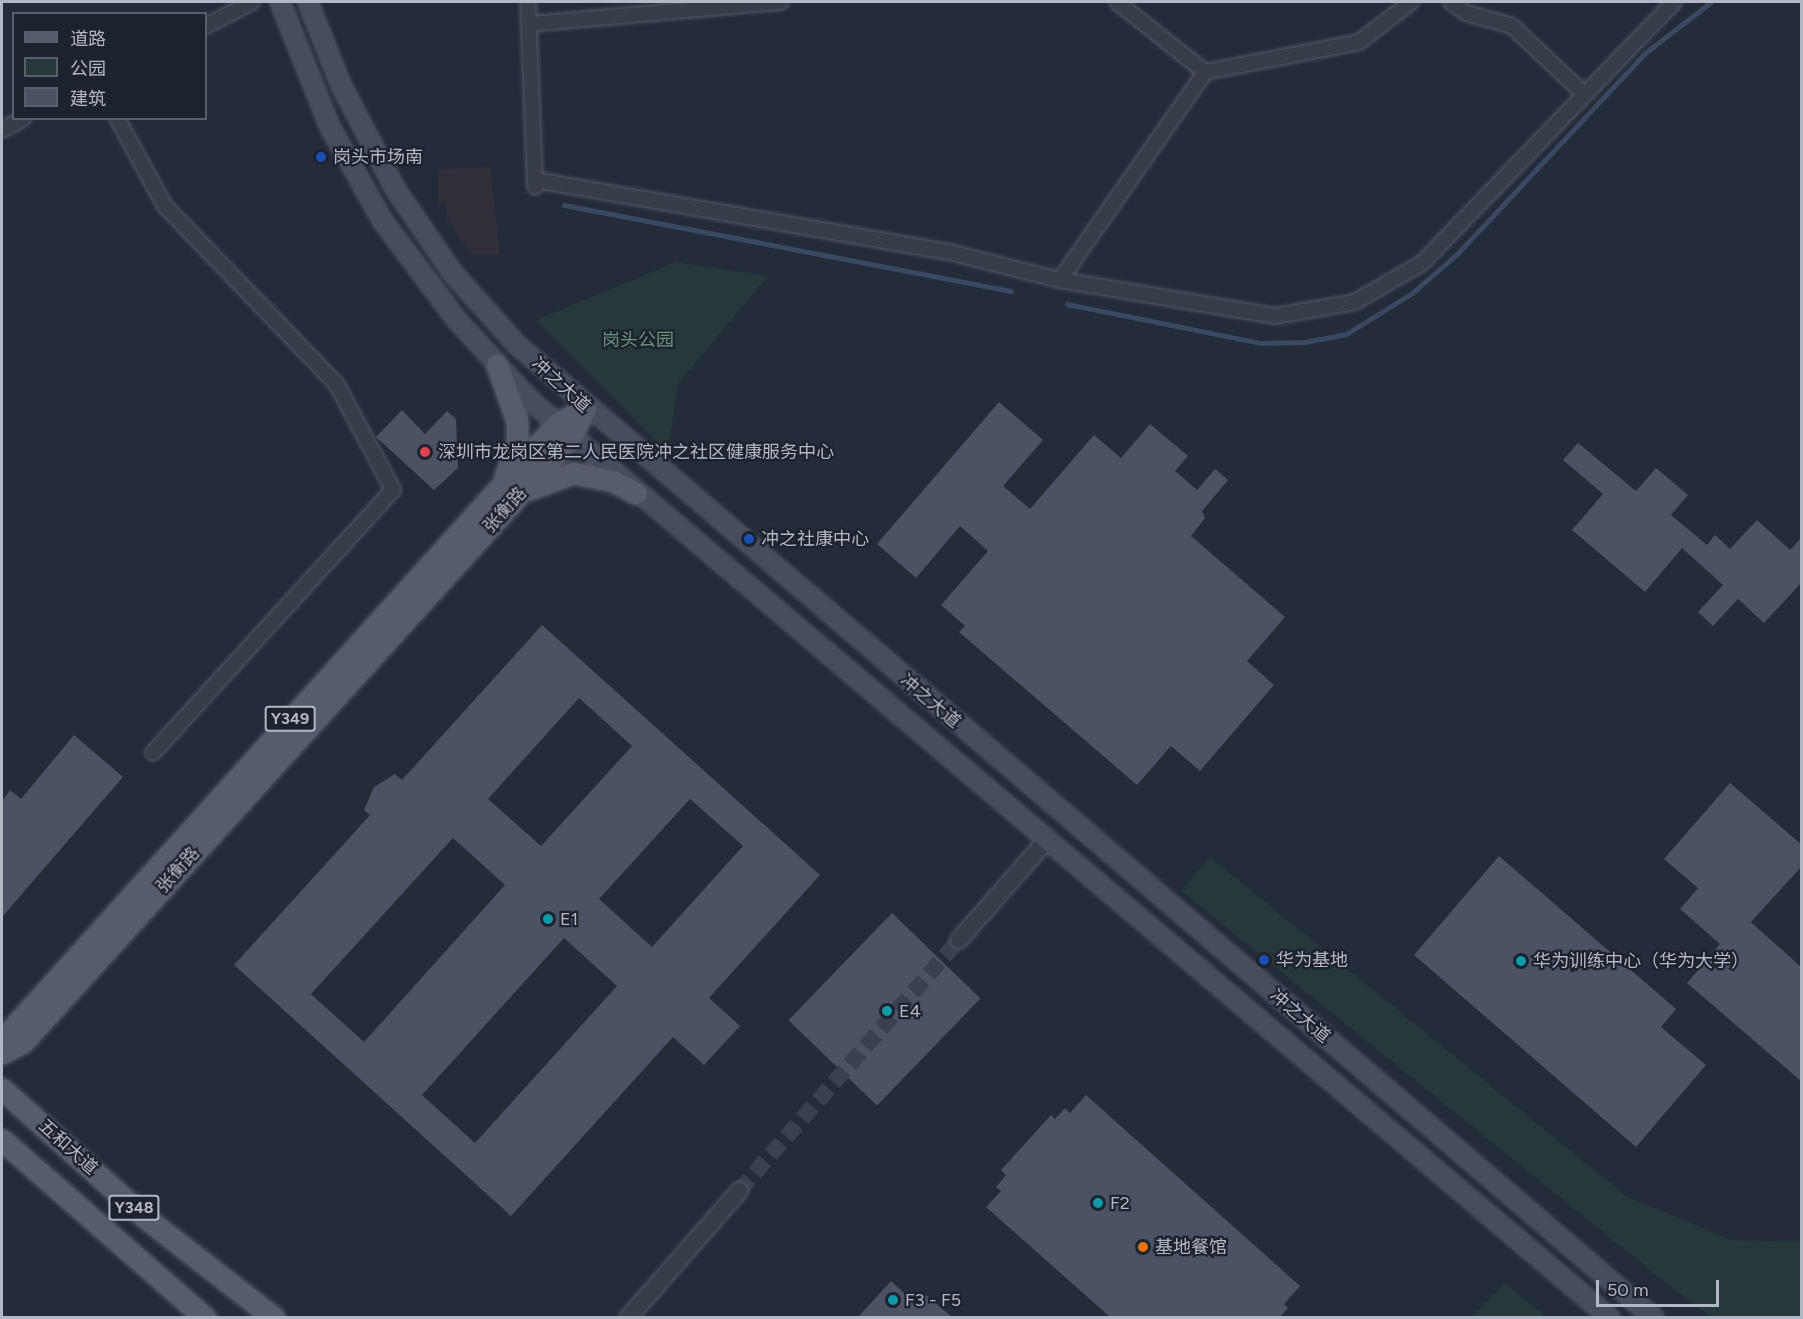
<!DOCTYPE html>
<html>
<head>
<meta charset="utf-8">
<style>
	body { margin:0 }
	#map { position:relative; width:1803px; height:1319px; overflow:hidden; background:#242b39; font-family:Figtree,"Noto Sans SC",sans-serif }
	div>[style] { position:absolute }
	[style*='--x'] { left:calc(var(--x)*1px); top:calc(var(--y)*1px); width:calc(var(--w)*1px); rotate:calc(var(--a)*1deg) }
	.medical>* { inset:0; background:#322f3b }
	.green>* { inset:0; background:#27383b }
	.stream>* { height:5px; margin:-2.5px; padding:0 2.5px; transform-origin:2.5px; border-radius:2.5px; background:#3b4861 }
	.building>* { inset:0; background:#4b5263; transform-origin:0 0 }
	.tertiary-tunnel>* { height:16px; margin-top:-8px; transform-origin:0; background:repeating-linear-gradient(90deg,#39404e 0 16px,transparent 0 24px) }
	.roads { filter:drop-shadow(0 0 2px #535864) drop-shadow(0 0 2px #535864) }
	.minor>* { height:14px; margin:-7px; padding:0 7px; transform-origin:7px; border-radius:7px; background:#383e49 }
	.tertiary>* { height:16px; margin:-8px; padding:0 8px; transform-origin:8px; border-radius:8px; background:#383e49 }
	.secondary>* { height:18px; margin:-9px; padding:0 9px; transform-origin:9px; border-radius:9px; background:#464d5c }
	.primary>* { height:21px; margin:-10.5px; padding:0 10.5px; transform-origin:10.5px; border-radius:10.5px; background:#565c69 }
	.dots>* { width:16px; height:16px; translate:-50% -50%; box-sizing:border-box; border:3px solid #1d232e; border-radius:50% }
	span { translate:-50% -50%; white-space:nowrap; text-align:center; line-height:1.15; -webkit-text-stroke:4.5px #1d232e; paint-order:stroke }
	.shield-label span { padding:2px 4px; background:#1d232e; border:2px solid; border-radius:4px; -webkit-text-stroke-width:0 }
	.shield-label { font-size:16px; color:#b3b8c5; font-weight:700 }
	.poi-label { font-size:18px; color:#b3b8c5 }
	.left { translate:0 -50%; text-align:left }
	.park-label { font-size:18px; color:#6c9479 }
	.street-label { font-size:18px; color:#b3b8c5 }
	.frame { position:absolute; inset:0; border:3px solid #b3b8c5; pointer-events:none }
	.legend { position:absolute; left:12px; top:12px; width:195px; height:108px; box-sizing:border-box; background:#1d232e; border:2px solid #595f6a; margin:0; padding:8px 10px; list-style:none; font-size:18px; color:#b3b8c5 }
	.legend li { display:flex; align-items:center; gap:12px; height:30px }
	.legend b { width:30px; border:2px solid #595f6a }
	.scale { position:absolute; left:1596px; top:1280px; width:123px; height:27px; box-sizing:border-box; border:3px solid #b3b8c5; border-top:0; padding-left:8px; font-size:18px; line-height:21px; white-space:nowrap; color:#b3b8c5; -webkit-text-stroke:4px #1d232e; paint-order:stroke }
</style>
</head>
<body>
<div id="map">
	<div class="medical">
		<i style="clip-path:polygon(490px 167px,500px 255px,472px 255px,446px 217px,447px 204px,438px 203px,438px 169px)"></i>
	</div>
	<div class="green">
		<i style="clip-path:polygon(676px 262px,768px 276px,678px 384px,668px 453px,536px 320px)"></i>
		<i style="clip-path:polygon(1210px 857px,1626px 1196px,1731px 1240px,1801px 1242px,1801px 1317px,1711px 1317px,1676px 1291px,1181px 891px)"></i>
		<i style="clip-path:polygon(1505px 1283px,1546px 1317px,1472px 1317px)"></i>
	</div>
	<div class="stream">
		<i style="--x:564;--y:205;--w:455;--a:10.9"></i>
		<i style="--x:1067;--y:304;--w:198;--a:11.4"></i>
		<i style="--x:1261;--y:343;--w:44;--a:-1.3"></i>
		<i style="--x:1305;--y:342;--w:42;--a:-11"></i>
		<i style="--x:1346;--y:334;--w:78;--a:-31.8"></i>
		<i style="--x:1412;--y:293;--w:60;--a:-40.9"></i>
		<i style="--x:1457;--y:254;--w:275;--a:-46.9"></i>
		<i style="--x:1645;--y:53;--w:83;--a:-37.7"></i>
	</div>
	<div class="building">
		<i style="clip-path:polygon(999px 402px,1043px 440px,1003px 486px,1030px 509px,1094px 435px,1121px 458px,1150px 424px,1188px 456px,1175px 471px,1197px 490px,1215px 469px,1228px 480px,1202px 511px,1205px 518px,1191px 536px,1285px 617px,1247px 661px,1274px 685px,1200px 771px,1171px 746px,1137px 785px,959px 632px,965px 626px,941px 605px,988px 551px,960px 526px,916px 578px,877px 544px)"></i>
		<i style="clip-path:polygon(402px 410px,425px 434px,447px 411px,456px 419px,458px 468px,434px 490px,376px 437px)"></i>
		<i style="clip-path:polygon(1578px 443px,1636px 491px,1656px 468px,1688px 495px,1671px 515px,1707px 545px,1715px 535px,1730px 549px,1757px 520px,1790px 550px,1802px 537px,1802px 582px,1764px 623px,1738px 599px,1713px 626px,1698px 612px,1723px 585px,1682px 548px,1645px 592px,1572px 530px,1603px 494px,1563px 460px)"></i>
		<i style="clip-path:polygon(evenodd,542px 625px,820px 875px,709px 998px,740px 1026px,704px 1065px,673px 1037px,511px 1216px,234px 965px,370px 815px,364px 810px,374px 787px,395px 774px,402px 780px,542px 625px,579px 698px,632px 746px,541px 846px,488px 799px,579px 698px,542px 625px,690px 799px,743px 846px,652px 947px,599px 899px,690px 799px,542px 625px,453px 838px,505px 885px,364px 1042px,311px 994px,453px 838px,542px 625px,564px 938px,617px 986px,475px 1143px,422px 1095px,564px 938px)"></i>
		<i style="clip-path:polygon(74px 735px,123px 777px,2px 917px,2px 801px,10px 790px,21px 799px)"></i>
		<i style="clip-path:polygon(1730px 783px,1802px 845px,1802px 866px,1751px 922px,1802px 968px,1802px 1082px,1687px 983px,1720px 944px,1680px 909px,1698px 888px,1664px 859px)"></i>
		<i style="clip-path:polygon(1499px 856px,1676px 1009px,1661px 1027px,1706px 1065px,1636px 1147px,1414px 955px)"></i>
		<i style="left:892px;top:913px;width:123px;height:149px;rotate:44deg"></i>
		<i style="clip-path:polygon(1086px 1095px,1300px 1286px,1284px 1304px,1288px 1308px,1280px 1317px,1110px 1317px,986px 1207px,1001px 1191px,996px 1187px,1006px 1175px,1001px 1170px,1051px 1115px,1055px 1119px,1065px 1108px,1070px 1113px)"></i>
		<i style="clip-path:polygon(891px 1281px,917px 1305px,926px 1295px,952px 1317px,858px 1317px)"></i>
	</div>
	<div class="tertiary-tunnel">
		<i style="--x:739;--y:1191;--w:334;--a:-48.8"></i>
	</div>
	<div class="roads">
		<div class="minor">
			<i style="--x:528;--y:2;--w:185;--a:87.8"></i>
			<i style="--x:1117;--y:2;--w:112;--a:38.5"></i>
			<i style="--x:1451;--y:2;--w:19;--a:36"></i>
			<i style="--x:1466;--y:13;--w:48;--a:15.8"></i>
			<i style="--x:1512;--y:26;--w:99;--a:43.4"></i>
			<i style="--x:529;--y:24;--w:253;--a:-5"></i>
			<i style="--x:206;--y:26;--w:52;--a:-27.6"></i>
			<i style="--x:117;--y:118;--w:100;--a:61.4"></i>
			<i style="--x:165;--y:206;--w:248;--a:46.1"></i>
			<i style="--x:337;--y:385;--w:119;--a:61.9"></i>
			<i style="--x:393;--y:490;--w:356;--a:132.4"></i>
			<i style="--x:2;--y:130;--w:25;--a:-29"></i>
			<i style="--x:536;--y:180;--w:419;--a:9.9"></i>
			<i style="--x:949;--y:252;--w:114;--a:14.2"></i>
			<i style="--x:1060;--y:280;--w:218;--a:9.5"></i>
			<i style="--x:1275;--y:316;--w:81;--a:-9.9"></i>
			<i style="--x:1355;--y:302;--w:78;--a:-30.2"></i>
			<i style="--x:1422;--y:263;--w:363;--a:-46"></i>
			<i style="--x:1060;--y:280;--w:254;--a:-55.1"></i>
			<i style="--x:1205;--y:72;--w:157;--a:-11"></i>
			<i style="--x:1359;--y:42;--w:66;--a:-37.6"></i>
		</div>
		<div class="tertiary">
			<i style="--x:959;--y:940;--w:133;--a:-48.7"></i>
			<i style="--x:628;--y:1318;--w:169;--a:-48.8"></i>
		</div>
		<div class="secondary">
			<i style="--x:280;--y:2;--w:135;--a:68.2"></i>
			<i style="--x:330;--y:127;--w:107;--a:60.8"></i>
			<i style="--x:382;--y:220;--w:124;--a:53.2"></i>
			<i style="--x:456;--y:319;--w:111;--a:47.6"></i>
			<i style="--x:531;--y:401;--w:1416;--a:40.36"></i>
			<i style="--x:308;--y:2;--w:89;--a:68.3"></i>
			<i style="--x:341;--y:85;--w:119;--a:62.4"></i>
			<i style="--x:396;--y:190;--w:99;--a:55.7"></i>
			<i style="--x:452;--y:272;--w:96;--a:48.4"></i>
			<i style="--x:516;--y:344;--w:1498;--a:40.56"></i>
		</div>
		<div class="primary">
			<i style="--x:497;--y:365;--w:59;--a:70.3"></i>
			<i style="--x:517;--y:421;--w:21;--a:90"></i>
			<i style="--x:517;--y:442;--w:36;--a:109"></i>
			<i style="--x:530;--y:489;--w:46;--a:-20.4"></i>
			<i style="--x:573;--y:473;--w:41;--a:11.3"></i>
			<i style="--x:613;--y:481;--w:26;--a:28"></i>
			<i style="--x:2;--y:1040;--w:829;--a:-47.98"></i>
			<i style="--x:557;--y:424;--w:32;--a:-30"></i>
			<i style="--x:2;--y:1053;--w:24;--a:-28"></i>
			<i style="--x:23;--y:1042;--w:816;--a:-47.83"></i>
			<i style="--x:571;--y:437;--w:32;--a:-64"></i>
			<i style="--x:2;--y:1089;--w:195;--a:41.9"></i>
			<i style="--x:147;--y:1219;--w:161;--a:37.9"></i>
			<i style="--x:2;--y:1140;--w:270;--a:41.2"></i>
		</div>
	</div>
	<div class="dots">
		<i style="left:321px;top:157px;background:#1a4fb4"></i>
		<i style="left:425px;top:452px;background:#e0444e"></i>
		<i style="left:749px;top:539px;background:#1a4fb4"></i>
		<i style="left:548px;top:919px;background:#0f9aa8"></i>
		<i style="left:1264px;top:960px;background:#1a4fb4"></i>
		<i style="left:1521px;top:961px;background:#0f9aa8"></i>
		<i style="left:887px;top:1011px;background:#0f9aa8"></i>
		<i style="left:1098px;top:1203px;background:#0f9aa8"></i>
		<i style="left:1143px;top:1247px;background:#e8710a"></i>
		<i style="left:893px;top:1300px;background:#0f9aa8"></i>
	</div>
	<div class="shield-label">
		<span style="left:290px;top:719px">Y349</span>
		<span style="left:134px;top:1208px">Y348</span>
	</div>
	<div class="poi-label">
		<span class="left" style="left:333px;top:157px">岗头市场南</span>
		<span class="left" style="left:438px;top:452px">深圳市龙岗区第二人民医院冲之社区健康服务中心</span>
		<span class="left" style="left:761px;top:539px">冲之社康中心</span>
		<span class="left" style="left:560px;top:919px">E1</span>
		<span class="left" style="left:1276px;top:960px">华为基地</span>
		<span class="left" style="left:1533px;top:961px">华为训练中心（华为大学）</span>
		<span class="left" style="left:899px;top:1011px">E4</span>
		<span class="left" style="left:1110px;top:1203px">F2</span>
		<span class="left" style="left:1155px;top:1247px">基地餐馆</span>
		<span class="left" style="left:905px;top:1300px">F3 - F5</span>
	</div>
	<div class="park-label">
		<span style="left:638px;top:340px">岗头公园</span>
	</div>
	<div class="street-label">
		<span style="left:561px;top:385px;rotate:42deg">冲之大道</span>
		<span style="left:505px;top:510px;rotate:-48deg">张衡路</span>
		<span style="left:930px;top:701px;rotate:40deg">冲之大道</span>
		<span style="left:178px;top:870px;rotate:-48deg">张衡路</span>
		<span style="left:1300px;top:1016px;rotate:40deg">冲之大道</span>
		<span style="left:68px;top:1147px;rotate:42deg">五和大道</span>
	</div>
	<div class="frame"></div>
	<ul class="legend">
	<li><b style="height:8px;background:#565c69"></b>道路</li>
	<li><b style="height:16px;background:#27383b"></b>公园</li>
	<li><b style="height:16px;background:#4b5263"></b>建筑</li>
	</ul>
	<div class="scale">50 m</div>
</div>
</body>
</html>
